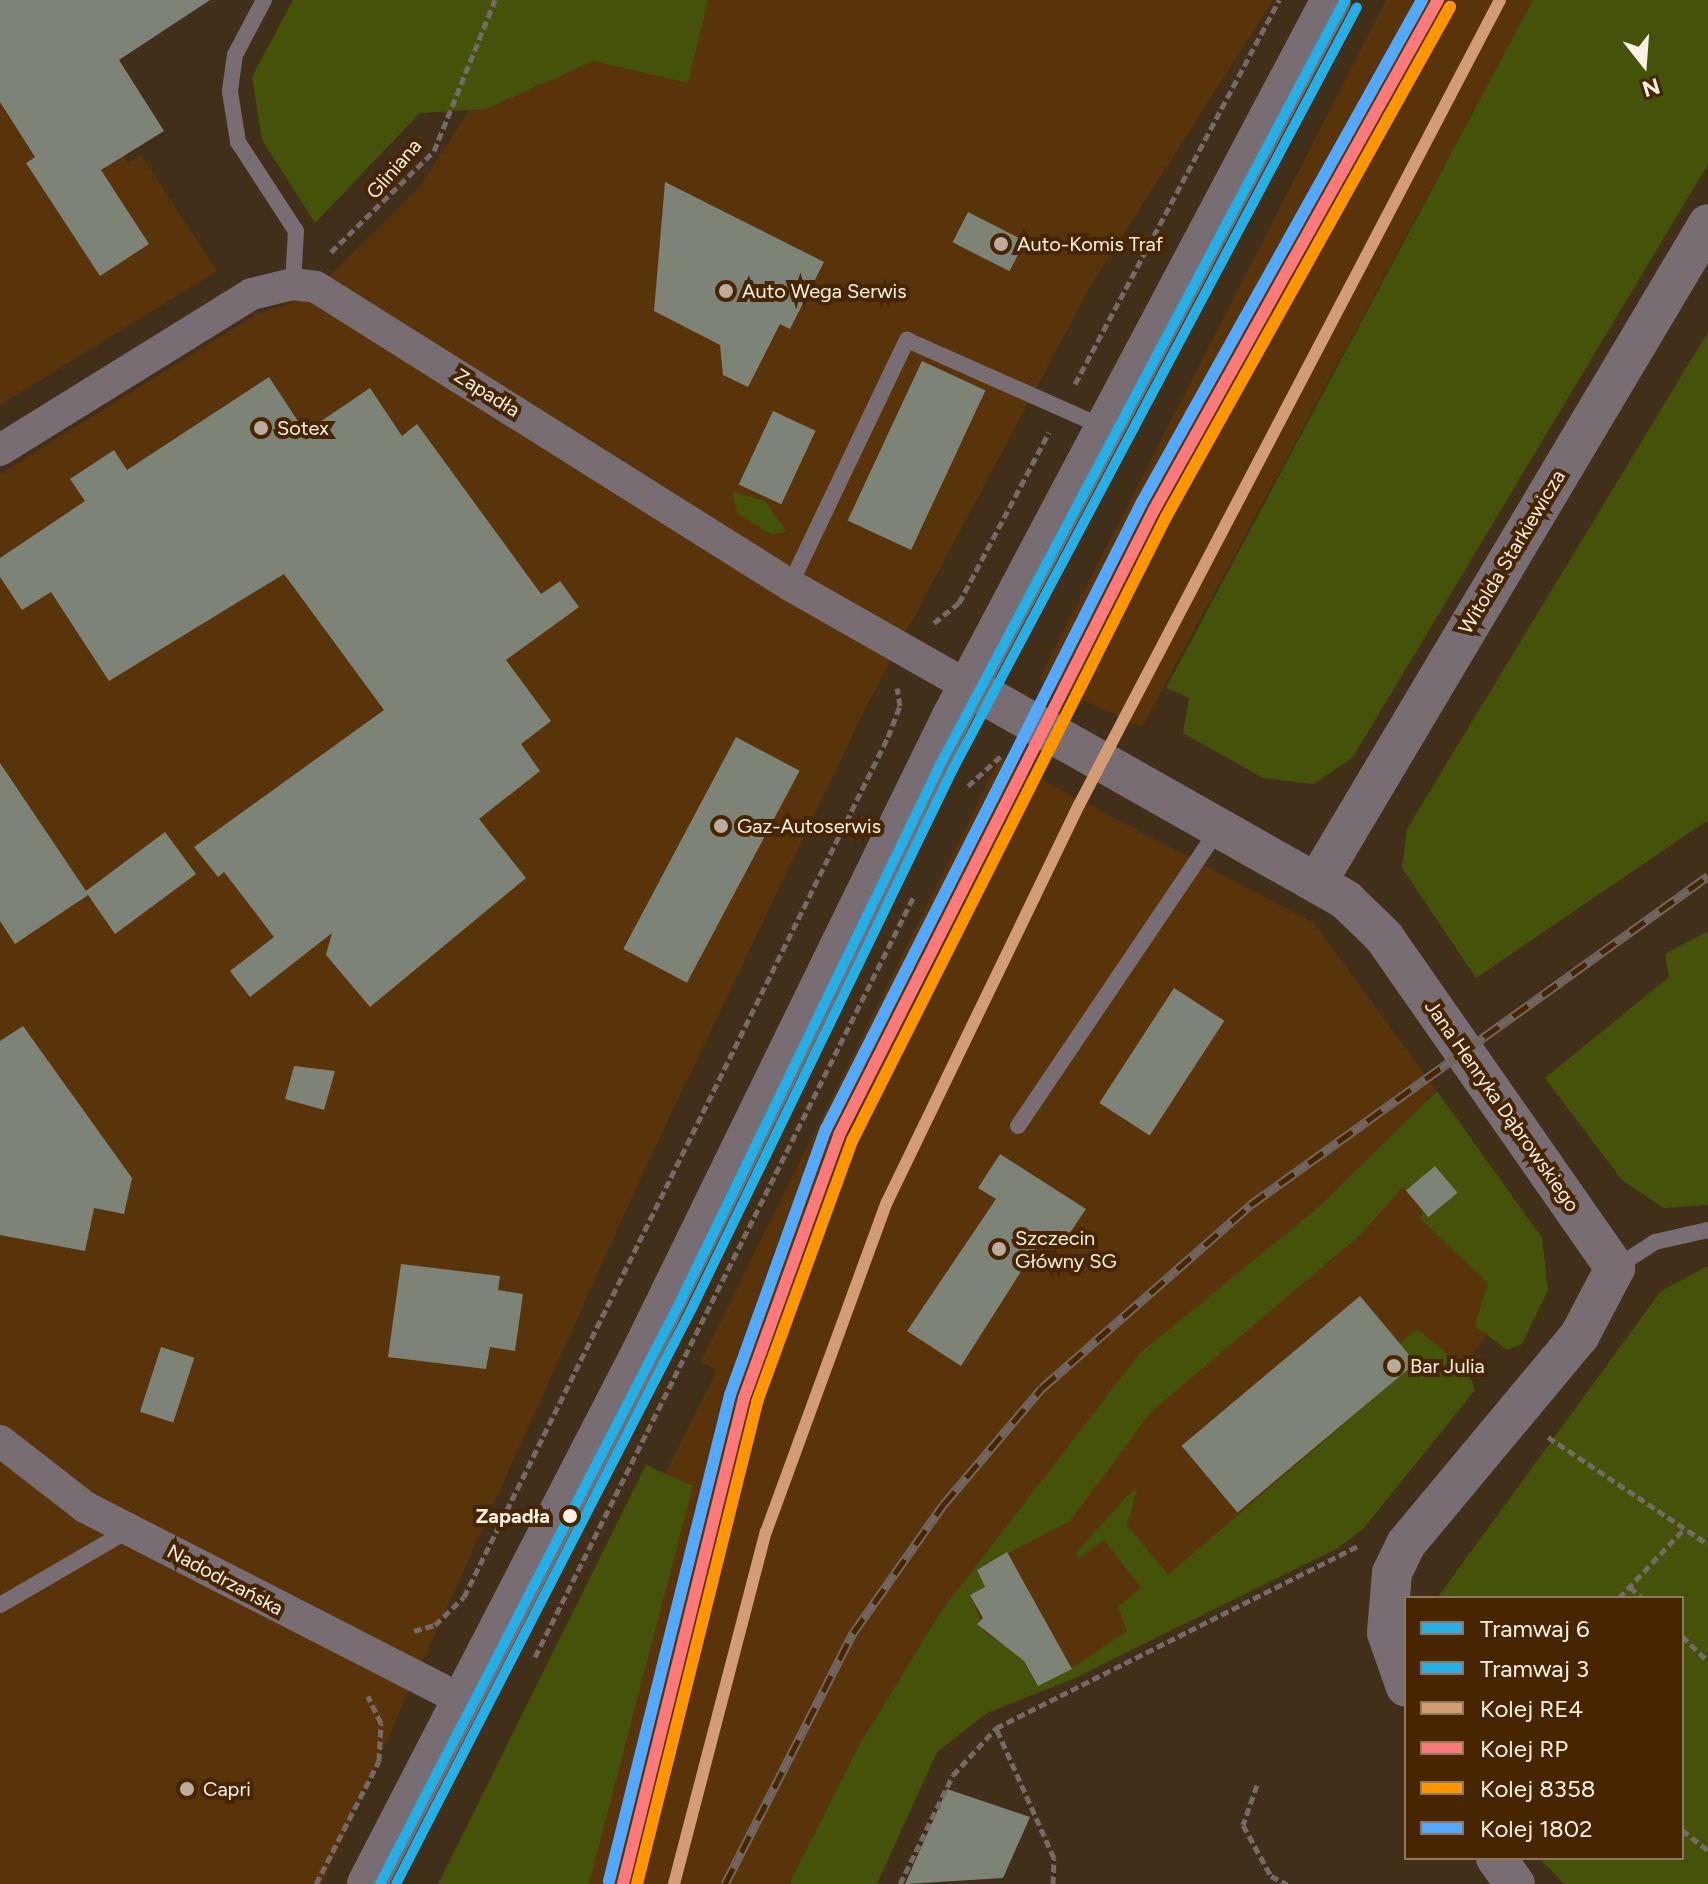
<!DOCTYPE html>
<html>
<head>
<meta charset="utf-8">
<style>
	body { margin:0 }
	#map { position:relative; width:1708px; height:1884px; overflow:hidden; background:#422f1a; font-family:Figtree,sans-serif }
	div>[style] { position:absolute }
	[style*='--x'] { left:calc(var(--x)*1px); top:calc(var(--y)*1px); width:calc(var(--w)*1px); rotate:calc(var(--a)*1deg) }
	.built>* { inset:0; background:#59340a }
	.green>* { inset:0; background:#45530a }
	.building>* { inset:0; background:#7e8377; transform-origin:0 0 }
	.path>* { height:5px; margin-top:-2.5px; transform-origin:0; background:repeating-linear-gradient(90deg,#756a68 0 8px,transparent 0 12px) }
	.service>* { height:16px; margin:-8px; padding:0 8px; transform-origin:8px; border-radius:8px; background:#786d73 }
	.minor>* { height:32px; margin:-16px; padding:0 16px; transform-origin:16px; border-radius:16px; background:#786d73 }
	.tertiary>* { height:40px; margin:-20px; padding:0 20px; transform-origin:20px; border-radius:20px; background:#786d73 }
	.rail>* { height:9px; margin-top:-4.5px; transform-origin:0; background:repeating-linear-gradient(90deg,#462500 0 18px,#726660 0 36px); box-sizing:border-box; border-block:2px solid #726660 }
	.rail-1>* { height:12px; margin:-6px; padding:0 6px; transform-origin:6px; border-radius:6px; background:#d39c74 }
	.rail-2>* { height:12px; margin:-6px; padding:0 6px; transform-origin:6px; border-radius:6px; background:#fe7a7a }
	.rail-3>* { height:12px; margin:-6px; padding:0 6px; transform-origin:6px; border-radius:6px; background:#ff9500 }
	.rail-4>* { height:12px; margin:-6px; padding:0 6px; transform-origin:6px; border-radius:6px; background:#53a9ff }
	.tram-1>* { height:10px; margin:-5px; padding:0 5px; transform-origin:5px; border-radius:5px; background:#26afe7 }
	.tram-2>* { height:10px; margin:-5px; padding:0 5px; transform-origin:5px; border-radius:5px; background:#26afe7 }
	.dots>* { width:22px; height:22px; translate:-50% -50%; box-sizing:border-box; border:4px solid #462500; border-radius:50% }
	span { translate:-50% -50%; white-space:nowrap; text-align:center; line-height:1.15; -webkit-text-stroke:8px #462500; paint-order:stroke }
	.street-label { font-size:20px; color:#fef0e5 }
	.poi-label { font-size:20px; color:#fef0e5 }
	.left { translate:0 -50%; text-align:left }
	.stop-label { font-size:20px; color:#fef0e5; font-weight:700 }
	.right { translate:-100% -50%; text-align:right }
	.legend { position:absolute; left:1404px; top:1596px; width:280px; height:264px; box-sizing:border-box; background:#462500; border:2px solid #90765c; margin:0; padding:10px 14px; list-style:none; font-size:24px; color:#fef0e5 }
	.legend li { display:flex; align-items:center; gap:16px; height:40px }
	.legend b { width:40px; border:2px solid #90765c }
	.north { position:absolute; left:1604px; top:24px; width:80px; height:80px; -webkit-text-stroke:6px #462500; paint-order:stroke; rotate:163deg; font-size:22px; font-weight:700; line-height:32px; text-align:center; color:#fef0e5 }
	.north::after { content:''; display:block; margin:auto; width:28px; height:36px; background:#fef0e5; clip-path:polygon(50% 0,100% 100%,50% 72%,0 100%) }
</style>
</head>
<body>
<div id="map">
	<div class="built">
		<i style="clip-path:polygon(0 0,24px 0,128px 163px,141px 155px,217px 271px,0 405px)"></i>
		<i style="clip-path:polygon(541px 0,1273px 0,1091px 285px,866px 707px,647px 1164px,322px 1884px,0 1884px,0 474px,257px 314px,307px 298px,419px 188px)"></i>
		<i style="clip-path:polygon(1386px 0,1533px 0,1142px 727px,1039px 679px)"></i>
		<i style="clip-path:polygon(1000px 758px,1314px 923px,1437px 1091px,1425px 1100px,1536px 1262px,1463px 1368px,1071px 1678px,987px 1713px,939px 1614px,860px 1744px,789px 1884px,589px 1884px,693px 1486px,665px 1473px,717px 1371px,701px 1361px)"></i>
	</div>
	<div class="green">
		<i style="clip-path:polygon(293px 0,708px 0,688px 83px,593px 61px,486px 109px,420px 113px,315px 223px,262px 140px,252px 77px)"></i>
		<i style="clip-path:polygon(1533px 0,1708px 0,1708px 164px,1353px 757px,1314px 784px,1263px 778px,1183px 733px,1189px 698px,1166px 688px)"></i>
		<i style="clip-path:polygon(1708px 332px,1708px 820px,1476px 978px,1402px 868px,1407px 829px)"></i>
		<i style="clip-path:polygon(733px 492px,765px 501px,786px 531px,772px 535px,737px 513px)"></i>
		<i style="clip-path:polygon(1708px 931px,1708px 1205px,1664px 1208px,1622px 1180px,1545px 1078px,1669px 977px,1665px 954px)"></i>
		<i style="clip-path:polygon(1437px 1091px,1542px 1238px,1548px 1290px,1522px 1344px,1507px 1350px,1475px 1326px,1488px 1283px,1421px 1219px,1423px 1209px,1431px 1216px,1457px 1193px,1435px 1166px,1407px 1191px,1403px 1187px,1360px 1235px,1151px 1412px,1070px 1521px,986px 1565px,978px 1573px,985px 1587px,971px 1595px,985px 1633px,1021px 1655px,1037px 1686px,1071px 1669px,1127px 1631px,1118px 1607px,1141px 1588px,1104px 1540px,1080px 1558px,1075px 1554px,1128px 1495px,1137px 1489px,1127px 1525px,1168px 1575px,1416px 1362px,1400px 1343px,1417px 1329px,1468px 1371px,1475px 1390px,1364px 1528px,1338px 1548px,1073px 1679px,987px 1713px,937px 1752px,877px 1884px,789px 1884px,860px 1744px,940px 1613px,1140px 1353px,1319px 1207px)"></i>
		<i style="clip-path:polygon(1708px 1266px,1708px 1884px,1564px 1884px,1539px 1858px,1682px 1858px,1682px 1598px,1437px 1598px,1661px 1291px)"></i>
		<i style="clip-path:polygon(646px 1465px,693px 1486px,589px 1884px,438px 1884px)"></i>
	</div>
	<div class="building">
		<i style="clip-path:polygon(0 0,210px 0,119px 60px,164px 131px,101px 170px,149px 244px,100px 276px,26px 163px,35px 157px,0 102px)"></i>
		<i style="clip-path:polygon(665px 182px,824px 262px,790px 329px,780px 324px,748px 387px,723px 375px,720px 345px,654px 311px)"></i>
		<i style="left:968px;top:212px;width:64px;height:34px;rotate:27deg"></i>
		<i style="left:922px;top:361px;width:70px;height:176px;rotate:25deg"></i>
		<i style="clip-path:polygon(269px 377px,305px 432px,370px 388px,402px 436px,417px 424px,541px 594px,560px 581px,579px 607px,506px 660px,551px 721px,521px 744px,540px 771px,479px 819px,526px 878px,370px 1007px,326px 955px,332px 933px,250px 997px,230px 971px,274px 937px,224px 872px,218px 877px,194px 847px,384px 710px,284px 574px,109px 681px,51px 592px,22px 610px,0 577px,0 558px,85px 501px,70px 479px,114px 450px,127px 470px)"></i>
		<i style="left:773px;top:411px;width:47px;height:81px;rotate:25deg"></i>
		<i style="left:736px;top:737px;width:72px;height:240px;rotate:28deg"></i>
		<i style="clip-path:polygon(0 763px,86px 891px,165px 832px,196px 874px,115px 934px,88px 895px,15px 944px,0 921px)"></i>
		<i style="left:1174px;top:988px;width:60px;height:137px;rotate:33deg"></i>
		<i style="clip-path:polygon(23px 1026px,132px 1178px,124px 1214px,94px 1208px,85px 1251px,0 1235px,0 1041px)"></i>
		<i style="clip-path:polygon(294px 1066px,335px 1071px,324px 1110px,285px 1099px)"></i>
		<i style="clip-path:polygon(1000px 1154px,1086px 1209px,1063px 1243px,1046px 1232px,961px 1366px,907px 1331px,996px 1199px,978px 1188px)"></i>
		<i style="left:1435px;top:1166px;width:35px;height:38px;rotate:50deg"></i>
		<i style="clip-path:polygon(401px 1264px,500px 1276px,498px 1290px,523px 1294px,515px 1351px,490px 1347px,486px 1369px,388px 1357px)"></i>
		<i style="left:1360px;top:1296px;width:87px;height:233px;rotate:50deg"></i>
		<i style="left:161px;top:1347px;width:35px;height:68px;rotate:18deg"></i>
		<i style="clip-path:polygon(1007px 1552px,1072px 1669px,1038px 1686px,1024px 1661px,977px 1624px,983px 1618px,970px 1595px,985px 1587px,977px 1570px)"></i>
		<i style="clip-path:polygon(947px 1789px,1030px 1817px,1003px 1878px,905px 1884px)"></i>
	</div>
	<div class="path">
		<i style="--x:331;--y:252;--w:144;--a:-44.4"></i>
		<i style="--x:434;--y:151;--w:163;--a:-68"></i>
		<i style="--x:1075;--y:384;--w:435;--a:-62"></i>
		<i style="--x:934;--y:623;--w:32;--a:-39"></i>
		<i style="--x:959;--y:603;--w:193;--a:-62.2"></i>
		<i style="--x:968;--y:786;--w:47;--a:-42.4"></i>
		<i style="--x:1548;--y:1437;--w:192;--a:33.8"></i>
		<i style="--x:1630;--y:1587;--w:16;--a:43"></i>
		<i style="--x:1619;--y:1598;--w:95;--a:-46.7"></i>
		<i style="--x:414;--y:1631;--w:22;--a:-16"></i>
		<i style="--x:435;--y:1625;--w:40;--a:-44"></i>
		<i style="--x:464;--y:1597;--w:959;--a:-63.76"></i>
		<i style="--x:888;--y:737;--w:33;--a:-69"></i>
		<i style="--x:900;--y:706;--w:18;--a:-99"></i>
		<i style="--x:1682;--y:1636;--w:36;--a:44"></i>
		<i style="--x:535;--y:1657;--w:850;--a:-63.53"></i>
		<i style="--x:1257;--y:1785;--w:42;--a:109.3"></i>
		<i style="--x:1243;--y:1825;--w:58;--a:61.2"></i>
		<i style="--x:1271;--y:1876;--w:18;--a:27"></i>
		<i style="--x:1682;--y:1830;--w:33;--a:38"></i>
		<i style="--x:316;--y:1884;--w:138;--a:-62.9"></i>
		<i style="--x:379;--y:1761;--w:38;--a:-87"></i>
		<i style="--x:381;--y:1723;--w:30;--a:-116"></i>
		<i style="--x:900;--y:1884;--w:121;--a:-64.1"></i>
		<i style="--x:953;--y:1775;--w:64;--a:-47.5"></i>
		<i style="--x:1053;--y:1884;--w:26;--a:-88"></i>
		<i style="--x:1054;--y:1858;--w:142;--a:-114"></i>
		<i style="--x:996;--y:1728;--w:407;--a:-26.7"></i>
	</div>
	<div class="service">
		<i style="--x:264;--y:0;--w:62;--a:117.8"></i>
		<i style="--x:235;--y:55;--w:37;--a:98"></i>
		<i style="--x:230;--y:92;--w:51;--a:80.9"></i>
		<i style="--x:238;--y:142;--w:106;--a:56.9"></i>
		<i style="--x:296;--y:231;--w:53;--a:93.2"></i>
		<i style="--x:790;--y:585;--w:272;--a:-64.5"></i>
		<i style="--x:907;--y:340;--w:214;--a:23.9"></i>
		<i style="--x:1018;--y:1126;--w:358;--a:-56"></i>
		<i style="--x:1615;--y:1268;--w:48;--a:-33"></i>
		<i style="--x:1655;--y:1242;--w:54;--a:-12.8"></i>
		<i style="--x:0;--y:1605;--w:149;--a:-30.2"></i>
	</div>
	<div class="minor">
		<i style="--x:0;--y:450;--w:296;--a:-31.8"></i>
		<i style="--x:252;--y:294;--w:42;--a:-13.7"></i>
		<i style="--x:293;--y:284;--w:23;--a:7"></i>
		<i style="--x:316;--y:287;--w:560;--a:32.16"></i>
		<i style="--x:790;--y:585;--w:205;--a:29.6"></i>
		<i style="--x:0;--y:1441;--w:108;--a:37.8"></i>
		<i style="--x:85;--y:1507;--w:424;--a:27.1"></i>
	</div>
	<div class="tertiary">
		<i style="--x:968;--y:686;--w:434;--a:29.5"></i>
		<i style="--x:1346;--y:900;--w:53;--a:44.2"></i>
		<i style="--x:1384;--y:937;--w:404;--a:55.1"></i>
		<i style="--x:1615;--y:1268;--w:76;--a:117.6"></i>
		<i style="--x:1580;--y:1335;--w:272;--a:129.8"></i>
		<i style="--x:1406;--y:1544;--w:32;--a:116"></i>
		<i style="--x:1392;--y:1573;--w:60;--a:94.8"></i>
		<i style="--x:1387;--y:1633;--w:57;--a:70.6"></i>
		<i style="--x:1317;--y:882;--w:765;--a:-59.28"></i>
		<i style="--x:1496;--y:1858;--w:32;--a:54"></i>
		<i style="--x:367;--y:1884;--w:600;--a:-62.71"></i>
		<i style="--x:642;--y:1351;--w:707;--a:-63.98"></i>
		<i style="--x:952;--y:716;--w:810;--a:-62.11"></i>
	</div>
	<div class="rail">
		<i style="--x:725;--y:1884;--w:282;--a:-63"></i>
		<i style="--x:853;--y:1633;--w:156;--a:-54.9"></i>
		<i style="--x:943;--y:1505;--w:153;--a:-49.8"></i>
		<i style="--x:1042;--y:1388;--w:277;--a:-41.3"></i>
		<i style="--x:1250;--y:1205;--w:564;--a:-35.69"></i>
	</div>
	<div class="rail-1">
		<i style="--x:674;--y:1884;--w:364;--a:-75.4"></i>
		<i style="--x:766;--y:1532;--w:351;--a:-69.9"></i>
		<i style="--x:887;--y:1202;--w:441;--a:-64.2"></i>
		<i style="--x:1079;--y:805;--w:908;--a:-62.39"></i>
	</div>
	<div class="rail-2">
		<i style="--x:623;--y:1884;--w:501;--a:-76.02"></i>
		<i style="--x:744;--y:1398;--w:280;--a:-70.1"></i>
		<i style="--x:839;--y:1135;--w:700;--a:-63.25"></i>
		<i style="--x:1154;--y:510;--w:584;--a:-60.89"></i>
	</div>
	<div class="rail-3">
		<i style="--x:637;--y:1884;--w:497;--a:-76"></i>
		<i style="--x:757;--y:1402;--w:278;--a:-70"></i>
		<i style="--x:852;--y:1141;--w:699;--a:-63.29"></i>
		<i style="--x:1166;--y:517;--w:584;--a:-60.89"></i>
	</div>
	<div class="rail-4">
		<i style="--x:609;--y:1881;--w:501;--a:-76.02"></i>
		<i style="--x:730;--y:1395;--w:283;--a:-70.2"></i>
		<i style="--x:826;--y:1129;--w:700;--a:-63.25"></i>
		<i style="--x:1141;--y:504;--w:577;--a:-60.86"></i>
	</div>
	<div class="tram-1">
		<i style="--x:380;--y:1884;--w:655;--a:-62.73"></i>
		<i style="--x:680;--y:1302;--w:599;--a:-64.16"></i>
		<i style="--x:941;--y:763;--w:863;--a:-62.1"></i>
	</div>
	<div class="tram-2">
		<i style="--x:396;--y:1884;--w:648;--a:-62.8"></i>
		<i style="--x:692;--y:1308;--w:599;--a:-64.16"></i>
		<i style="--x:953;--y:769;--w:862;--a:-62.07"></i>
	</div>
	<div class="dots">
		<i style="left:1001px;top:244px;background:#bcac9e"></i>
		<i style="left:726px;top:291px;background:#bcac9e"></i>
		<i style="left:261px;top:428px;background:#bcac9e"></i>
		<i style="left:721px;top:826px;background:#bcac9e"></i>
		<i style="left:999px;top:1249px;background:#bcac9e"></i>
		<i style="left:1394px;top:1366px;background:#bcac9e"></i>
		<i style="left:570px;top:1516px;background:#fef0e5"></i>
		<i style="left:187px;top:1789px;background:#bcac9e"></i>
	</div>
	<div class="street-label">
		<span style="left:394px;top:169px;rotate:-49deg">Gliniana</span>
		<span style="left:487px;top:393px;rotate:32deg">Zapadła</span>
		<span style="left:1512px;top:552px;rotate:-59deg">Witolda Starkiewicza</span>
		<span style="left:1502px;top:1106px;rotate:55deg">Jana Henryka Dąbrowskiego</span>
		<span style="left:225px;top:1580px;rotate:28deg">Nadodrzańska</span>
	</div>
	<div class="poi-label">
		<span class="left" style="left:1017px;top:244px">Auto-Komis Traf</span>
		<span class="left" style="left:742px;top:291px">Auto Wega Serwis</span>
		<span class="left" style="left:277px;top:428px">Sotex</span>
		<span class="left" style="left:737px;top:826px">Gaz-Autoserwis</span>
		<span class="left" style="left:1015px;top:1250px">Szczecin<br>Główny SG</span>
		<span class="left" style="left:1410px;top:1366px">Bar Julia</span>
		<span class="left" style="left:203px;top:1789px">Capri</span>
	</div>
	<div class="stop-label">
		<span class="right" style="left:550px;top:1516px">Zapadła</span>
	</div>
	<ul class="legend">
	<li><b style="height:10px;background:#26afe7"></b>Tramwaj 6</li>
	<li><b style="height:10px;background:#26afe7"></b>Tramwaj 3</li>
	<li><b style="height:10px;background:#d39c74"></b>Kolej RE4</li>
	<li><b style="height:10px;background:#fe7a7a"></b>Kolej RP</li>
	<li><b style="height:10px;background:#ff9500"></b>Kolej 8358</li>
	<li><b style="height:10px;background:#53a9ff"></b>Kolej 1802</li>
	</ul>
	<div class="north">N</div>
</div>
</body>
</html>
